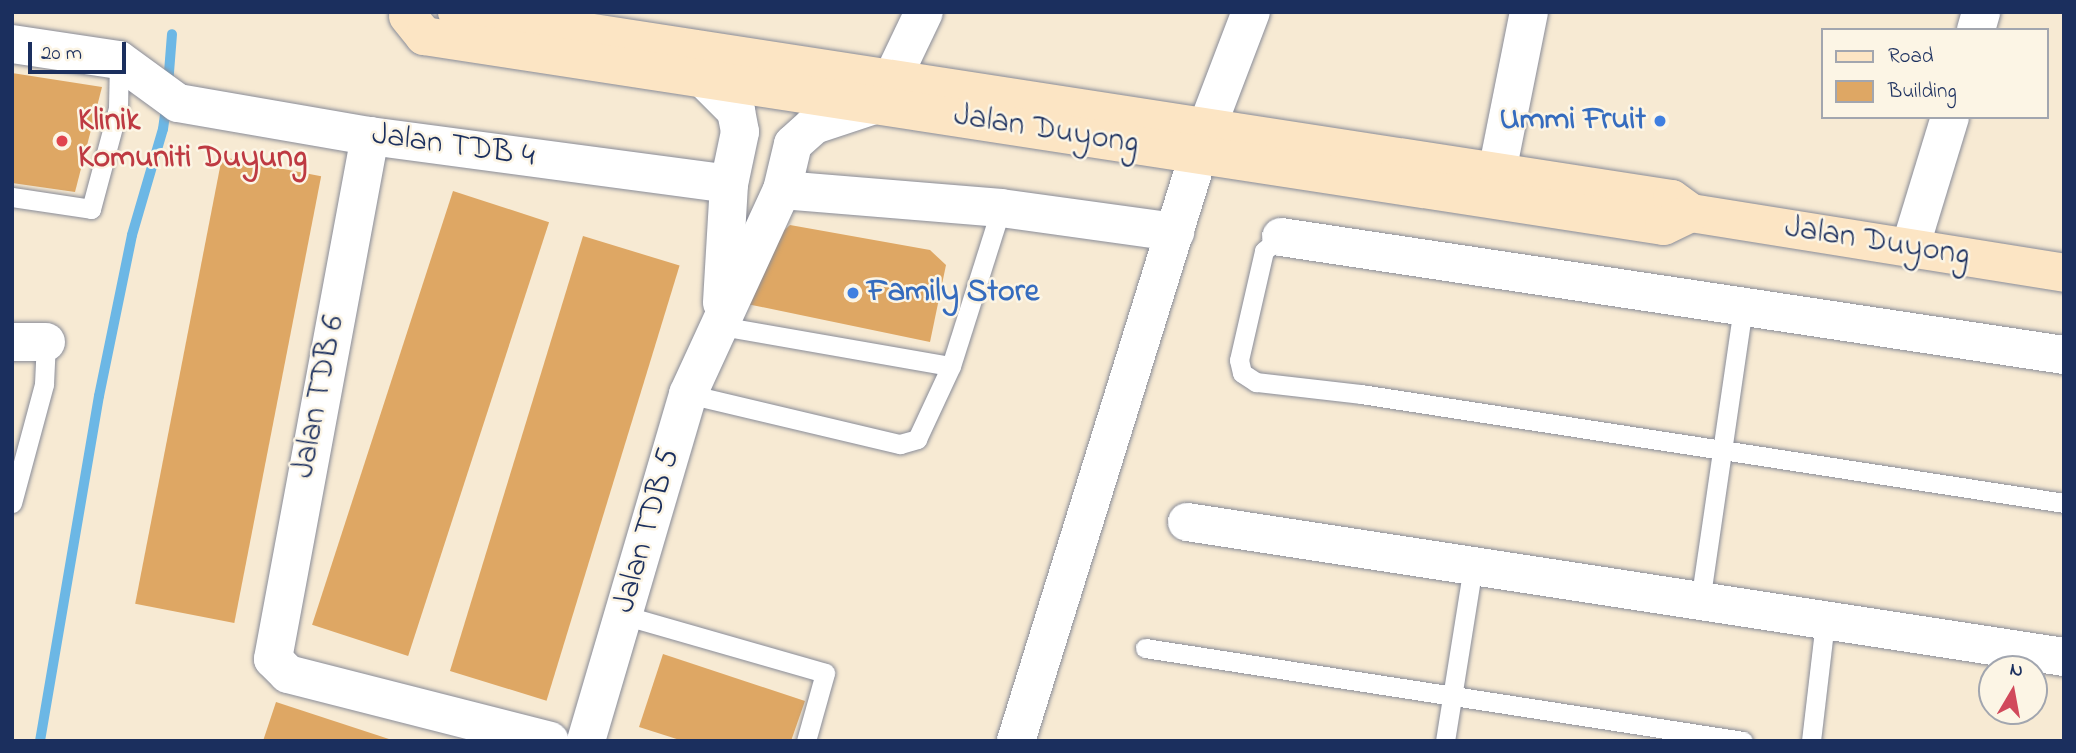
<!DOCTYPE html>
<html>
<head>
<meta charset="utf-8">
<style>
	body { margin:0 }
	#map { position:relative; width:2076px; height:753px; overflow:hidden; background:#f7ead3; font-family:"Indie Flower",sans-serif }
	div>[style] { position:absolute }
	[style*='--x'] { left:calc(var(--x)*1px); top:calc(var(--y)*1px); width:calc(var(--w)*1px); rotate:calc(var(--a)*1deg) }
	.stream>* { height:10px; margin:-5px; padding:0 5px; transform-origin:5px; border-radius:5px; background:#6cb7e5 }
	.building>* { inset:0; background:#dea764; transform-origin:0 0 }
	.roads { filter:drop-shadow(0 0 2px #898c98) drop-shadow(0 0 2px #898c98) }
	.service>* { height:19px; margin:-9.5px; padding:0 9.5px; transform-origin:9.5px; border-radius:9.5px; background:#fff }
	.minor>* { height:38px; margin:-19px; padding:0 19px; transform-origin:19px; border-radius:19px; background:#fff }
	.secondary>* { height:38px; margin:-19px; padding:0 19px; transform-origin:19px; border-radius:19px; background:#fce5c4 }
	.dots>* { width:19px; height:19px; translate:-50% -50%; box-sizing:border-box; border:4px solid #fcf5e5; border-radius:50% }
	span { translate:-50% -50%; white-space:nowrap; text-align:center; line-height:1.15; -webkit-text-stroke:5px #fcf5e5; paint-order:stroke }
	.shop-label { font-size:32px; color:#366cbe; font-weight:700 }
	.right { translate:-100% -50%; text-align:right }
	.left { translate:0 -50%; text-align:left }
	.health-label { font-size:32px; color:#be3a42; font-weight:700 }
	.street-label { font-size:32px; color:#1b2f5e }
	.frame { position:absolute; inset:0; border:14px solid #1b2f5e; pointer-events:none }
	.legend { position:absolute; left:1821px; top:28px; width:228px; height:91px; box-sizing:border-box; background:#fcf5e5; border:2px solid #a2a6af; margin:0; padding:9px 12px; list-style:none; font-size:21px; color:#1b2f5e }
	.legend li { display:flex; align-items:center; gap:14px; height:35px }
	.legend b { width:35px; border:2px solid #a2a6af }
	.north { position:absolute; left:1978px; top:655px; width:70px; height:70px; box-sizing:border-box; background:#fcf5e5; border:2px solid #a2a6af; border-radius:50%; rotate:10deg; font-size:19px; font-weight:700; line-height:28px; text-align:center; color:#1b2f5e }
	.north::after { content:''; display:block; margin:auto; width:24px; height:32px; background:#d1495b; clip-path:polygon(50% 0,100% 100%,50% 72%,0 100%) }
	.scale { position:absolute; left:28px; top:42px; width:98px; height:32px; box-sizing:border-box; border:4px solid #1b2f5e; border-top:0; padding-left:9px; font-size:21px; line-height:24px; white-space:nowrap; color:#1b2f5e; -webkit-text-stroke:5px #fcf5e5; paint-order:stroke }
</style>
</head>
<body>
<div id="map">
	<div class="stream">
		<i style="--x:168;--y:85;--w:51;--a:-85.5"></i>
		<i style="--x:40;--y:741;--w:350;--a:-80.3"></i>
		<i style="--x:99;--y:396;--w:164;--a:-78.4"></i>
		<i style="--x:132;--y:235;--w:110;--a:-73.7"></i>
		<i style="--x:163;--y:129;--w:22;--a:-82"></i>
	</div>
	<div class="building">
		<i style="clip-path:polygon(12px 73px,102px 87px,75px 192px,12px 183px)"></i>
		<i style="left:222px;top:157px;width:101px;height:455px;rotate:11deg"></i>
		<i style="left:453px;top:191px;width:101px;height:456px;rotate:18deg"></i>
		<i style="clip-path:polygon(790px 225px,930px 250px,946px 265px,930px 342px,747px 304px,758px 254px)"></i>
		<i style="left:583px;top:236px;width:101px;height:455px;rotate:17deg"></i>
		<i style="clip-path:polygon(663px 654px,805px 701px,791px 741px,683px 741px,639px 727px)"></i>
		<i style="clip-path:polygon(276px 702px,392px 740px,392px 741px,263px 741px)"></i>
	</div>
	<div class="roads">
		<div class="service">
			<i style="--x:12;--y:197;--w:80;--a:8.6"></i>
			<i style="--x:91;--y:209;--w:105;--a:-75"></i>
			<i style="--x:118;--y:108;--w:48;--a:-88.8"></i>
			<i style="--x:1281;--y:237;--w:22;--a:141"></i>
			<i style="--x:1264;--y:251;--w:112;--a:102.9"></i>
			<i style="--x:1239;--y:360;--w:13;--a:77"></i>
			<i style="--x:1242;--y:373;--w:17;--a:33"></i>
			<i style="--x:1256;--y:382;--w:106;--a:6.5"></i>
			<i style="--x:1361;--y:394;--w:711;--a:8.81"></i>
			<i style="--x:721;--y:326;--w:233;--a:9.9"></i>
			<i style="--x:688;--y:394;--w:218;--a:13.3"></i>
			<i style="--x:900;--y:444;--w:18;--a:-16"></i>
			<i style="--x:917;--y:439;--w:81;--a:-65"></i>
			<i style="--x:951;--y:366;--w:166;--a:-72.4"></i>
			<i style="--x:12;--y:503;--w:123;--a:-74.9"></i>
			<i style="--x:44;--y:384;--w:42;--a:-87.3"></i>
			<i style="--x:1700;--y:602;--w:299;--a:-81.7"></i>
			<i style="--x:623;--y:615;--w:210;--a:16"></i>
			<i style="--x:825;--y:673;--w:71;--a:105.6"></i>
			<i style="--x:1145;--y:648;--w:605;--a:8.84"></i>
			<i style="--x:1445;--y:741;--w:177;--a:-80.9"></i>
			<i style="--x:1811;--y:741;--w:121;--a:-83.3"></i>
		</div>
		<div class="minor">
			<i style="--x:1976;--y:30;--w:19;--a:-74"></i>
			<i style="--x:12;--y:44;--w:108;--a:8.5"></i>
			<i style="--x:119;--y:60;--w:73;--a:36.1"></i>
			<i style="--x:178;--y:103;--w:195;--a:9.8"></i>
			<i style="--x:370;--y:136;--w:362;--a:7.6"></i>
			<i style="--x:703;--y:78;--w:47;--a:45"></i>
			<i style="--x:736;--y:111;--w:21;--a:79"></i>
			<i style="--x:740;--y:132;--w:53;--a:101.9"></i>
			<i style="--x:729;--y:184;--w:119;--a:93.4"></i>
			<i style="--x:892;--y:79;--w:74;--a:-64.5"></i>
			<i style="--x:370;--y:136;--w:532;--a:100.51"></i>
			<i style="--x:273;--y:659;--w:21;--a:45"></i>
			<i style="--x:288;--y:674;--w:270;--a:14.3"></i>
			<i style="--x:1497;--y:172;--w:163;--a:-78.7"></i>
			<i style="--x:782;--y:190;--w:220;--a:4.7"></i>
			<i style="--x:1001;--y:208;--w:176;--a:7.9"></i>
			<i style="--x:1281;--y:237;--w:792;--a:8.57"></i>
			<i style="--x:1910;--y:248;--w:137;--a:-73"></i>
			<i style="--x:12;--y:342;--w:34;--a:0"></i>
			<i style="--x:1187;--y:522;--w:887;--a:8.75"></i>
			<i style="--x:586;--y:741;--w:362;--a:-73.6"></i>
			<i style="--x:688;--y:394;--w:225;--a:-65.3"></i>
			<i style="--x:782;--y:190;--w:47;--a:-76.6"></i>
			<i style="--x:793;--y:144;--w:28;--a:-42"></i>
			<i style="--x:814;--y:125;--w:63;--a:-18.4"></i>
			<i style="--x:1016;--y:741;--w:643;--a:-72.72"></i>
			<i style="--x:1207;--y:127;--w:123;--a:-69.1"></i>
		</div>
		<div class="secondary">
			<i style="--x:457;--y:12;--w:1229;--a:8.75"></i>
			<i style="--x:1672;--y:199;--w:24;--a:36"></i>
			<i style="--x:1691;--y:213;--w:378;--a:9.1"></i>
			<i style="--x:408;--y:16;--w:26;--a:51"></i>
			<i style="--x:424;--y:36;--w:1254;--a:8.71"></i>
			<i style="--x:1664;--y:226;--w:30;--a:-26"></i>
		</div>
	</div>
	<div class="dots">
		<i style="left:1660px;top:121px;background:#3f7fe0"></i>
		<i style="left:62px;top:141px;background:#e0444e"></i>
		<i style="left:853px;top:293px;background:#3f7fe0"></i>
	</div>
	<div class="shop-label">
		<span class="right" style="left:1646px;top:121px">Ummi Fruit</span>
		<span class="left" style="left:867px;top:293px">Family Store</span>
	</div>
	<div class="health-label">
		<span class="left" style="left:78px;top:141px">Klinik<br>Komuniti Duyung</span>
	</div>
	<div class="street-label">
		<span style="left:1046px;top:131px;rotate:9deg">Jalan Duyong</span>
		<span style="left:453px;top:147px;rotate:8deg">Jalan TDB 4</span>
		<span style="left:1877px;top:243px;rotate:9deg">Jalan Duyong</span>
		<span style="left:320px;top:397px;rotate:-79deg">Jalan TDB 6</span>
		<span style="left:648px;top:531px;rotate:-74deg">Jalan TDB 5</span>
	</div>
	<div class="frame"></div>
	<ul class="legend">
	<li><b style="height:9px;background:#fce5c4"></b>Road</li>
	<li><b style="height:19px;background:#dea764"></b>Building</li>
	</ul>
	<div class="north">N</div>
	<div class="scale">20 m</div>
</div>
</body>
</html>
